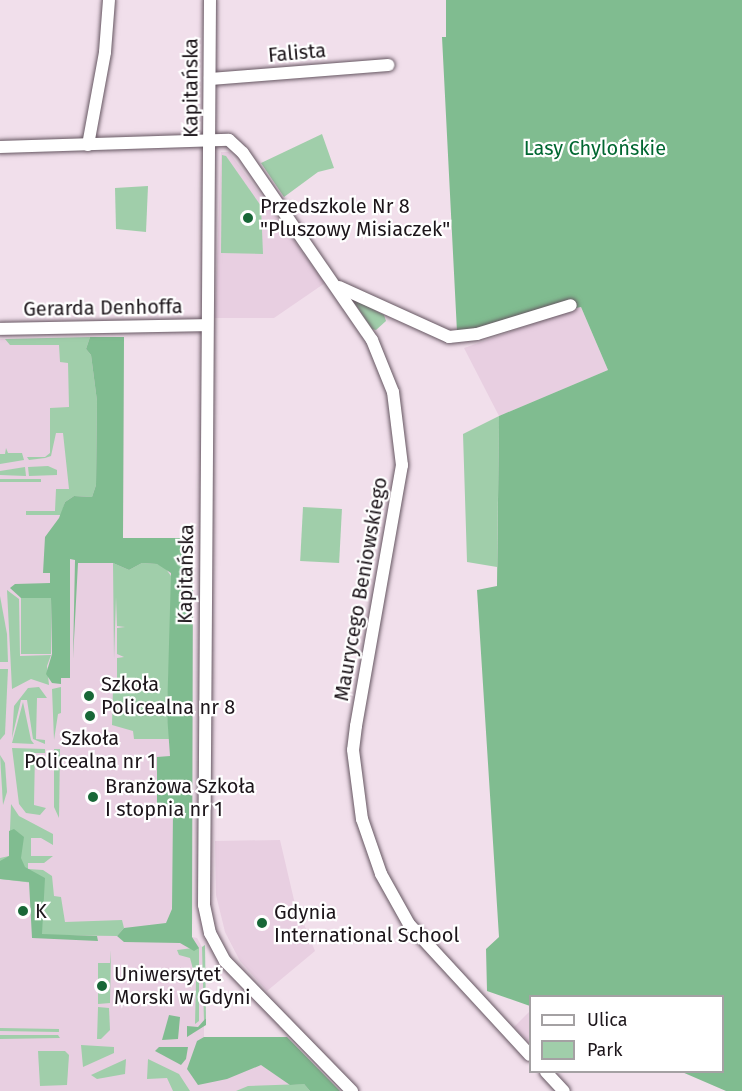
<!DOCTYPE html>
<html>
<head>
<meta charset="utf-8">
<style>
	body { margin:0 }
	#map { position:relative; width:742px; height:1091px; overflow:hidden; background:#f1dfeb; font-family:"Fira Sans",sans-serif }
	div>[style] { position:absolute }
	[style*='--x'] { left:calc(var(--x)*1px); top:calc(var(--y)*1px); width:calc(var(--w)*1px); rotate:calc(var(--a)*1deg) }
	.built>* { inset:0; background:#e8cfe1 }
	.green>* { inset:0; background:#a0ceaa; transform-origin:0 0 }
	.forest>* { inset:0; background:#80bc90 }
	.roads { filter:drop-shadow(0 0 2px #655661) drop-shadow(0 0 2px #655661) }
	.minor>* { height:12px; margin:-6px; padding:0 6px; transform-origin:6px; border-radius:6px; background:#fff }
	.dots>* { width:16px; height:16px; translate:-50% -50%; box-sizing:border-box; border:3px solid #fff; border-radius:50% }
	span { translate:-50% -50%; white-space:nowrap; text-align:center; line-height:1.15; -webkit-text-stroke:4.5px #fff; paint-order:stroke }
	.street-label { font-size:20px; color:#1c151a }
	.park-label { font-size:20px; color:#006731 }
	.poi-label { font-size:20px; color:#1c151a }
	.left { translate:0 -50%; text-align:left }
	.legend { position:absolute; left:529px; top:995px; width:195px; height:78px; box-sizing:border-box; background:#fff; border:2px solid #a4a1a3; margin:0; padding:8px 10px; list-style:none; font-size:18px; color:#1c151a }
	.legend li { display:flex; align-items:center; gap:12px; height:30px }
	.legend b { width:30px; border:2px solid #a4a1a3 }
</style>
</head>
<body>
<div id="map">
	<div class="built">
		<i style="clip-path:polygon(221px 152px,229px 152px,325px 283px,274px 318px,215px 318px)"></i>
		<i style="clip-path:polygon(581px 307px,608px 370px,499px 416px,464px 348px)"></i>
		<i style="clip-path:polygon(124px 337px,123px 538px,193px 538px,192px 937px,197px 938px,204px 951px,204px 1037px,287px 1037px,340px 1091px,0 1091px,0 339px)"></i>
		<i style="clip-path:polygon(280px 840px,294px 900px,315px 951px,267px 991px,240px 961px,225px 932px,216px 895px,215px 841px)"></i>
		<i style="clip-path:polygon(530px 1011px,530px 1044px,514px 1027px)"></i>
	</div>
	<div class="green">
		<i style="clip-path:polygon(322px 134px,334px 168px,318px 172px,284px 197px,261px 163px)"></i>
		<i style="clip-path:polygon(222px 155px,226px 156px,261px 206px,263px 254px,221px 253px)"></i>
		<i style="clip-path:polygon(148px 186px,146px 232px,116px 229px,115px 188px)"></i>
		<i style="clip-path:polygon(357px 301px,384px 315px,386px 321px,376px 330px,372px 329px,354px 302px)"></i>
		<i style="clip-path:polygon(90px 337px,86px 349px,91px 355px,97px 401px,96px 485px,92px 497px,74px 496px,65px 502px,61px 515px,26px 515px,26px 511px,55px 511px,56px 489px,69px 489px,63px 433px,56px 433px,51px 456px,45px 458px,29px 460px,27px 457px,45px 457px,50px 453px,50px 408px,69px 407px,68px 363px,60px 362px,59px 345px,10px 345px,5px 339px)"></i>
		<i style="clip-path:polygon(499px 416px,499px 422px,497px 567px,467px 562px,463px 434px)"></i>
		<i style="clip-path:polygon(6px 448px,8px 453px,22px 453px,24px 460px,0 464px,0 454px,5px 454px)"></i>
		<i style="clip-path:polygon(48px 466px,57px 470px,57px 475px,29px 476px,28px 467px)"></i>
		<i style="clip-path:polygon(25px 467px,26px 476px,0 475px,0 471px)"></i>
		<i style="left:0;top:479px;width:41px;height:3px"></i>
		<i style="left:303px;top:507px;width:39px;height:54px;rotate:3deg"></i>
		<i style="clip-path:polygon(113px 563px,129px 570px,142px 563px,157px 564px,164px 566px,173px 579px,167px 714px,170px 739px,134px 739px,133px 731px,112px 725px,113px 687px,124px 680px,117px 679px,117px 658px,124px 657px,117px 654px,117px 628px,125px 627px,117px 626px,116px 597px,114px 660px)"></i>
		<i style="clip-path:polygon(7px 590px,19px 599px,20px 656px,51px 655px,47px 666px,49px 685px,31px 679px,12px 689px)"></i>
		<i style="clip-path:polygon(0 596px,7px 634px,8px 662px,0 662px)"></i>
		<i style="left:21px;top:598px;width:30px;height:56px"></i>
		<i style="clip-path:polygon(0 669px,8px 669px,5px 734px,0 740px)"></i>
		<i style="clip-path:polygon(39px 687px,47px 698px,37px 698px,36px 739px,45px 740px,45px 744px,33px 739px,27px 700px,21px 700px,12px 738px,14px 706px,28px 688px)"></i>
		<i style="clip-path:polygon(61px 687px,61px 713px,58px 714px,54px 740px,52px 689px)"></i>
		<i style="clip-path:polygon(23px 702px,31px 740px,34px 744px,12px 743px)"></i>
		<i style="clip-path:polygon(12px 748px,45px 749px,45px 753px,35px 753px,34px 805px,46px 808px,40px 815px,26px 813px,19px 804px)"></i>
		<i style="clip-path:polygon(54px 749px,60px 749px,59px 818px,54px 807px)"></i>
		<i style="clip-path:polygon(0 755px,5px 763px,7px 792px,3px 805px)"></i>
		<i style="clip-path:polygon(11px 804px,19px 816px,53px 834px,53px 845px,41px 838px,31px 838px,31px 856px,53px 856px,44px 863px,28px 863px,28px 869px,43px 870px,52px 876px,54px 896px,61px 897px,65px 922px,122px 920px,124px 928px,117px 936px,42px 935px,42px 884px,0 879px,0 858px,9px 856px)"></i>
		<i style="clip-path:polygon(205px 945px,206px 1018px,204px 1021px,202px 947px)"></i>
		<i style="clip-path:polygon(193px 948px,199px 948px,199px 1021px,195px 1024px,196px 980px,190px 958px,179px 955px,177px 950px)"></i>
		<i style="clip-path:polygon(111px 950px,110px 1003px,98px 1004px,98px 963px,110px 963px)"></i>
		<i style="clip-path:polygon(98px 1007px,109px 1008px,110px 1030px,101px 1039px,97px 1039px)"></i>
		<i style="left:0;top:1028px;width:59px;height:3px;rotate:1deg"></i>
		<i style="clip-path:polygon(0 1035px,58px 1035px,60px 1038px,0 1039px)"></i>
		<i style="clip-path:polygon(81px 1045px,114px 1047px,114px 1053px,83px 1067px)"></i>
		<i style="clip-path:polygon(38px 1051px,65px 1051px,69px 1055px,67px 1085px,40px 1086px)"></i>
		<i style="clip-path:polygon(126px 1059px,125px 1074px,97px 1079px,91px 1075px)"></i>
		<i style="clip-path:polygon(148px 1059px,179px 1074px,190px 1091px,173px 1091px,167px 1078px,147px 1079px)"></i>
		<i style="clip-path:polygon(304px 1084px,310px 1091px,236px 1091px,248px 1086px)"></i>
	</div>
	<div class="forest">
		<i style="clip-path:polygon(446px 0,742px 0,742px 1091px,726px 1091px,682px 1072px,722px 1072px,722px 996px,530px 996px,530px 1006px,487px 991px,486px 949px,499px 937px,477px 590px,497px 586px,499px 416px,608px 370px,581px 307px,457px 332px,442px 37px,446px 37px)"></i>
		<i style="clip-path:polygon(90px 337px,124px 337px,123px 538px,193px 538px,192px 937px,199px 948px,194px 951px,180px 943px,124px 942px,117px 936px,124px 928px,166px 923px,172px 909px,173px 811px,157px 805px,157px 757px,170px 756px,167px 714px,171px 573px,157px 564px,142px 563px,129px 570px,113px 563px,78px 563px,73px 659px,75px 560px,70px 559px,70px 678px,61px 678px,61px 684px,52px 683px,46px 674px,52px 654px,51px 598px,21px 598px,10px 588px,15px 584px,50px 583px,50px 573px,43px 573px,45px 537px,59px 518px,65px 502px,74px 496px,92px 497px,96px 485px,97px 401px,91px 355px,86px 349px)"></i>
		<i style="clip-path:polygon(14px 829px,24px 837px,21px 858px,25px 867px,45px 878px,42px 934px,97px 936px,98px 941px,32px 938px,29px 882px,0 879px,0 861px,9px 856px,9px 831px)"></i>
		<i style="clip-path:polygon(169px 1015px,180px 1017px,178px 1039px,162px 1040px)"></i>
		<i style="clip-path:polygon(206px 1018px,206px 1025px,187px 1037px,187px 1026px,198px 1027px)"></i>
		<i style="clip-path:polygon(204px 1037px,287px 1037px,340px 1091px,310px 1091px,304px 1084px,290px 1085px,261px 1065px,227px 1079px,198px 1085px,187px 1069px,197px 1041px)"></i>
		<i style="clip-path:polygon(159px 1047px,188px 1047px,186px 1059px,181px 1065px,155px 1051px)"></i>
	</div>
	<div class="roads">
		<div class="minor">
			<i style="--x:210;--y:0;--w:905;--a:90.38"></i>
			<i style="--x:204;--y:905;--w:29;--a:78"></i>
			<i style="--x:210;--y:933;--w:32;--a:62"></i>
			<i style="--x:225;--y:961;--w:182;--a:45.7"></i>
			<i style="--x:210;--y:79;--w:179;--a:-4.5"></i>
			<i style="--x:88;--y:145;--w:95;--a:-79.6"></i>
			<i style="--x:105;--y:52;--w:52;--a:-85.6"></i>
			<i style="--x:0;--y:147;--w:229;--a:-1.8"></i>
			<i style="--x:229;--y:140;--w:19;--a:43"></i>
			<i style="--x:243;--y:153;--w:227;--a:55.4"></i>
			<i style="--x:372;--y:340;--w:56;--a:68"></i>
			<i style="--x:393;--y:392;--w:74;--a:83"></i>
			<i style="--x:402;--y:465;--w:265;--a:100"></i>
			<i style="--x:356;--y:726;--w:24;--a:97"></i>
			<i style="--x:353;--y:750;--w:70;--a:82.6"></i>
			<i style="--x:362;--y:819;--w:58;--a:70.9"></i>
			<i style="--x:381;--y:874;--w:57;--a:60.8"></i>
			<i style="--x:409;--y:924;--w:178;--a:47.3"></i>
			<i style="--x:339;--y:287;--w:121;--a:24.4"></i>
			<i style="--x:449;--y:337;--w:28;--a:-6"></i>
			<i style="--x:477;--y:334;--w:98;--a:-17.1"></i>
			<i style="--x:0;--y:329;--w:207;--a:-1.1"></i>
			<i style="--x:546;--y:1072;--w:26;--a:47"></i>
		</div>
	</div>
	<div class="dots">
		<i style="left:248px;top:218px;background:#186737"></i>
		<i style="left:89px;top:696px;background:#186737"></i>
		<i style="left:90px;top:716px;background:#186737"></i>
		<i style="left:93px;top:797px;background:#186737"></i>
		<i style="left:23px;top:911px;background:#186737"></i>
		<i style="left:262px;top:923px;background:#186737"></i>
		<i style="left:102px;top:986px;background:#186737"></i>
	</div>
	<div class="street-label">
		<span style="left:297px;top:53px;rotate:-5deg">Falista</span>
		<span style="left:191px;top:88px;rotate:-90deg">Kapitańska</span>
		<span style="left:103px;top:308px;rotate:-1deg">Gerarda Denhoffa</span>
		<span style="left:186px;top:574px;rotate:-89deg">Kapitańska</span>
		<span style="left:361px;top:589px;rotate:-80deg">Maurycego Beniowskiego</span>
	</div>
	<div class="park-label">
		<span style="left:595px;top:148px">Lasy Chylońskie</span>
	</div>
	<div class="poi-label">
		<span class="left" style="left:260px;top:218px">Przedszkole Nr 8<br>"Pluszowy Misiaczek"</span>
		<span class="left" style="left:101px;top:696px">Szkoła<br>Policealna nr 8</span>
		<span style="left:90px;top:750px">Szkoła<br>Policealna nr 1</span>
		<span class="left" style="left:105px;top:798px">Branżowa Szkoła<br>I stopnia nr 1</span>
		<span class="left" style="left:35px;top:911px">K</span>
		<span class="left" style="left:274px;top:924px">Gdynia<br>International School</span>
		<span class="left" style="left:114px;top:986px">Uniwersytet<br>Morski w Gdyni</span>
	</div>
	<ul class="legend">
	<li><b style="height:8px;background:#fff"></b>Ulica</li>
	<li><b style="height:16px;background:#a0ceaa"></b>Park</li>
	</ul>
</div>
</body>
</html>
